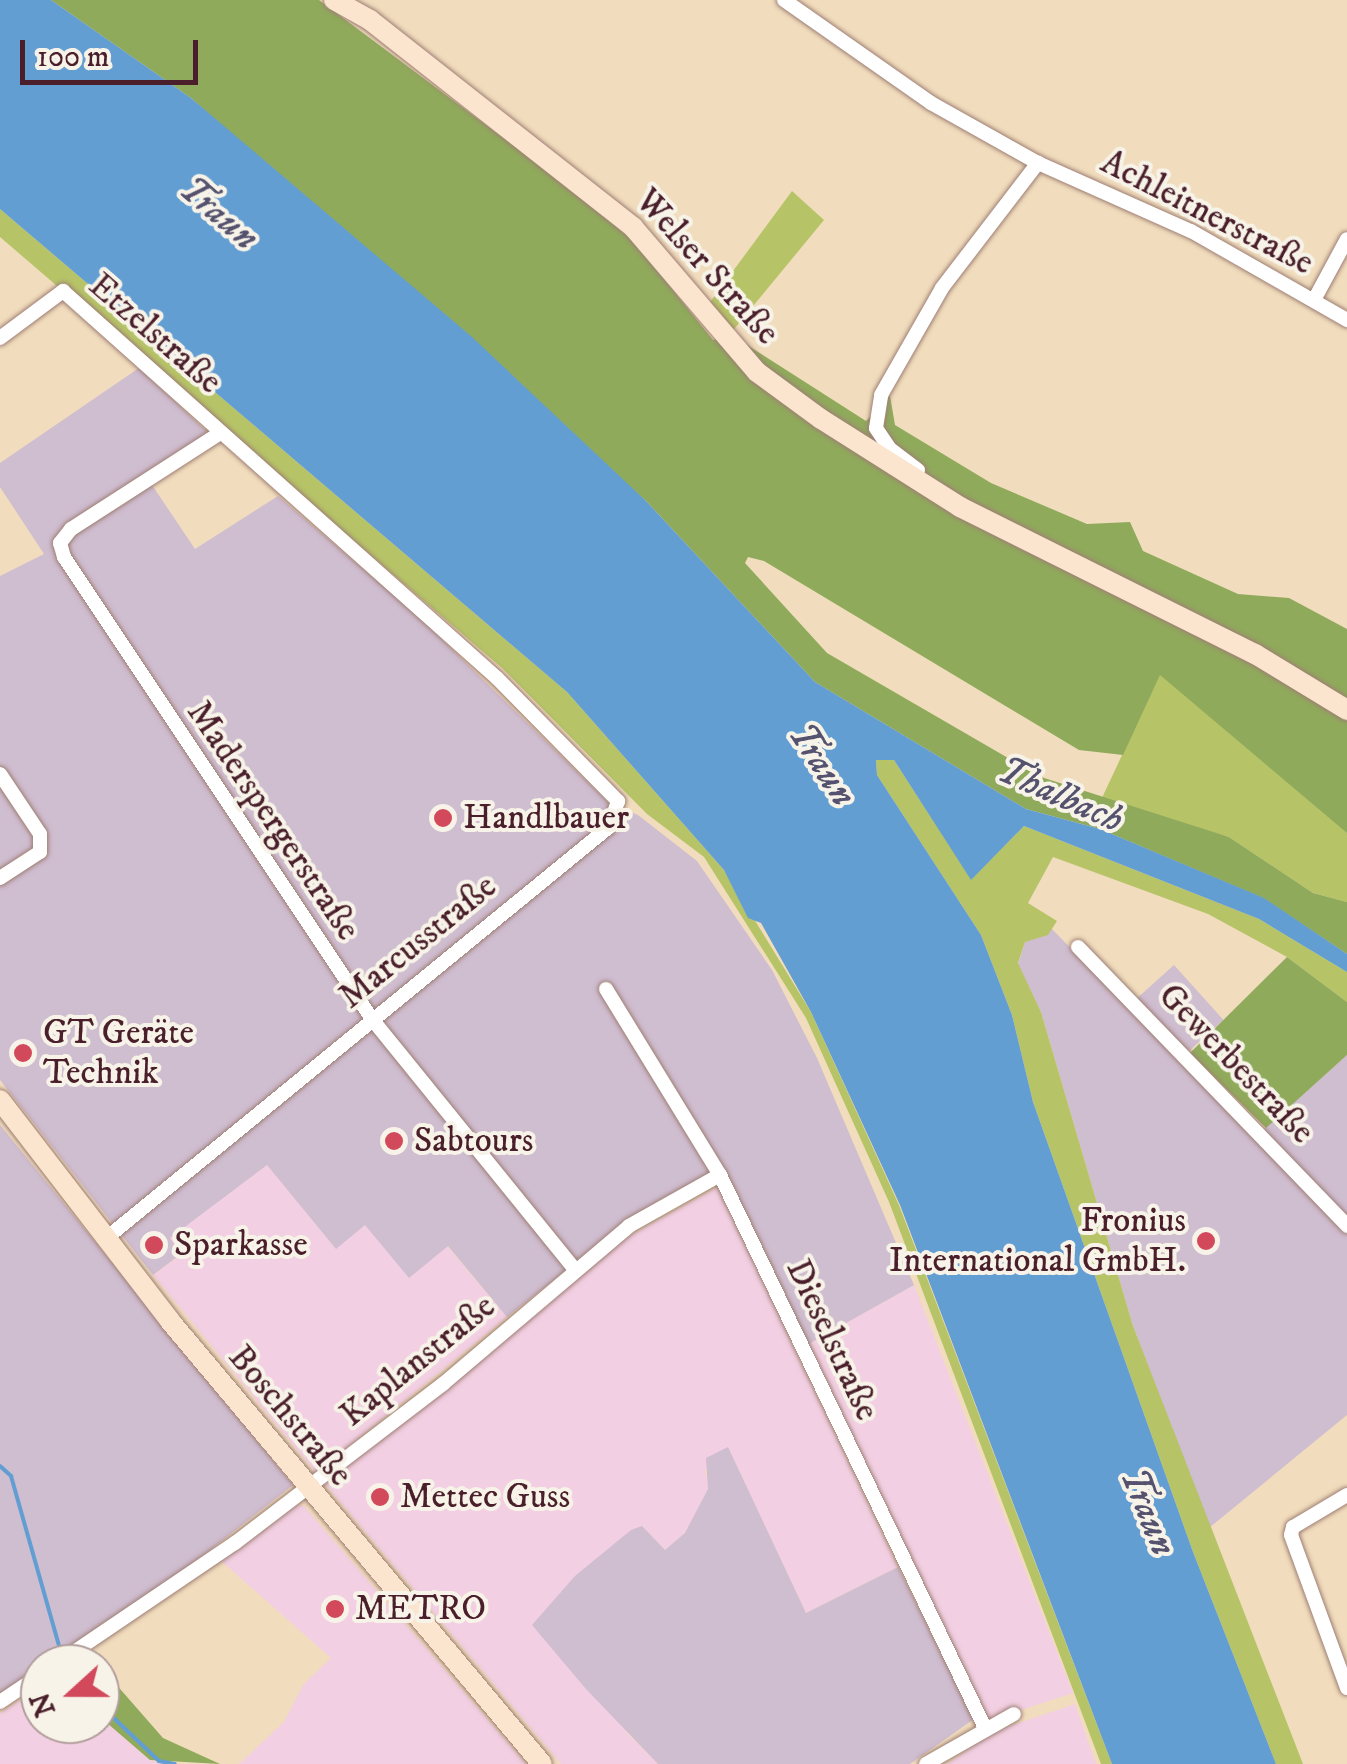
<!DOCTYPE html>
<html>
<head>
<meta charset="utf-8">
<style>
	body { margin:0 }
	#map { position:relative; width:1347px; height:1764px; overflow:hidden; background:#f1ddbd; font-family:"IM FELL DW Pica",serif }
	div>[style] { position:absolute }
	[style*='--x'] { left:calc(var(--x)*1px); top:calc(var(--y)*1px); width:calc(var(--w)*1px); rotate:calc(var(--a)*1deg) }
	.built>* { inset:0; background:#f2cfe2 }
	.industrial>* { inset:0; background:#cfbdd0; transform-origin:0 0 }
	.green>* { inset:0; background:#b6c467 }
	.forest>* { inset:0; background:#90aa5c }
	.water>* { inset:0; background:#639ed3 }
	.stream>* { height:4px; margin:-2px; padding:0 2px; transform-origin:2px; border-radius:2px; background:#639ed3 }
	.roads { filter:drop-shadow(0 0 2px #9e7e74) drop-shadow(0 0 2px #9e7e74) }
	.minor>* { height:14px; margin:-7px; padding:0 7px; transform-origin:7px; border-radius:7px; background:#fff }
	.secondary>* { height:20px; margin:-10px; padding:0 10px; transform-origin:10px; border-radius:10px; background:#fbe5cf }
	.dots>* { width:28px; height:28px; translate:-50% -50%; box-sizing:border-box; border:5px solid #f7f3e8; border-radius:50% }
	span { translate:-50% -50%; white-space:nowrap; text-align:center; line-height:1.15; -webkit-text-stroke:8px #f7f3e8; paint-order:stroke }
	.street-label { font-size:35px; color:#4a1f2b }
	.poi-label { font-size:35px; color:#4a1f2b }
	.left { translate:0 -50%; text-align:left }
	.right { translate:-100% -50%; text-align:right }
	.water-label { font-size:38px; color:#54526e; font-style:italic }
	.north { position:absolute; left:20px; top:1644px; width:100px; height:100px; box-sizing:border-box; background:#f7f3e8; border:2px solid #b29e9c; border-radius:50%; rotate:249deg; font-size:28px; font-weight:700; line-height:40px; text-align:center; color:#4a1f2b }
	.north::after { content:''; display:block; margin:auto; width:35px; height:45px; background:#d1495b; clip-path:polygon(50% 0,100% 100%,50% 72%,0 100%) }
	.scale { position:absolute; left:20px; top:40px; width:178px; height:45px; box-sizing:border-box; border:5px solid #4a1f2b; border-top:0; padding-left:12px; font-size:30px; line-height:35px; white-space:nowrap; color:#4a1f2b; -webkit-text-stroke:8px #f7f3e8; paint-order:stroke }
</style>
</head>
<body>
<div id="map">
	<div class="built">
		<i style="clip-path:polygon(267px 1165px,335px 1248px,365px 1224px,447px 1246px,507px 1317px,316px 1473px,153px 1275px,181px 1255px,169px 1238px)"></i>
		<i style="clip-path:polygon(718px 1187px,898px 1567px,806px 1613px,728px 1447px,705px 1471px,709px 1489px,685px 1533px,665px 1550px,642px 1526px,626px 1732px,658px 1764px,561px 1764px,325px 1484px,608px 1248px)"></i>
		<i style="clip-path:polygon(914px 1285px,1073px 1693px,985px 1722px,805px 1346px)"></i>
		<i style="clip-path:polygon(292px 1505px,304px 1506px,526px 1764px,239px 1764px,284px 1722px,303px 1685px,331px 1658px,221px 1561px)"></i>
		<i style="clip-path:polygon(40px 1688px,40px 1724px,100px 1724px,100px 1717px,150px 1760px,165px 1764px,0 1764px,0 1713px)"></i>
		<i style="clip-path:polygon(1075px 1704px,1096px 1764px,947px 1764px,997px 1730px)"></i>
	</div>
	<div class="industrial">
		<i style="clip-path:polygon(139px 368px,218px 442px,152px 485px,195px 549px,278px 496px,417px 615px,608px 802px,638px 815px,697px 861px,772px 970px,817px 1058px,914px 1285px,805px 1346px,723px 1168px,639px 1213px,507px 1317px,448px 1246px,409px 1278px,365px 1225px,336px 1249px,267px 1165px,170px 1238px,181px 1254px,153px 1275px,0 1080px,0 576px,44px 554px,0 487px,0 463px)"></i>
		<i style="clip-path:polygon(1052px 929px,1255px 1137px,1347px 1055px,1347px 1415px,1209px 1528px,1133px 1326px,1041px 1012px,1018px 964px,1025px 942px)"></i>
		<i style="left:1174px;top:965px;width:74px;height:49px;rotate:48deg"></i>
		<i style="clip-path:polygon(0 1125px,293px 1485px,140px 1605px,0 1695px)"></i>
		<i style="clip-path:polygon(728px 1447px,806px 1613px,898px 1567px,974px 1719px,910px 1764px,658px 1764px,586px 1689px,532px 1625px,575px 1576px,631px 1530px,642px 1526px,665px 1550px,685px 1533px,708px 1489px,706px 1458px)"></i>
	</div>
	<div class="green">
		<i style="clip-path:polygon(792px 191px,824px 220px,730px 334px,708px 305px)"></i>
		<i style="clip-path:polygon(0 209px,567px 692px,724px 870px,811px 1012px,899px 1205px,1112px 1764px,1101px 1764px,889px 1202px,806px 1018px,704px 857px,647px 814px,502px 668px,0 237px)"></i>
		<i style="clip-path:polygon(1160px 674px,1332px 814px,1347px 833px,1347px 902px,1313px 893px,1229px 837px,1101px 800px)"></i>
		<i style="clip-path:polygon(884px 756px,894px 760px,971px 879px,1024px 826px,1259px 919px,1347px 972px,1347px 1002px,1287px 957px,1208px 914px,1053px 857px,1028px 903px,1057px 921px,1048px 935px,1025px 942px,1018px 963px,1041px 1012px,1133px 1326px,1303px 1764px,1276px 1764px,1193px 1552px,1033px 1102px,1012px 1015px,981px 935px,877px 775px,876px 760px)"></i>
	</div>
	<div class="forest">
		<i style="clip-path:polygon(51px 0,319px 0,585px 199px,635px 243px,713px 340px,730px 334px,866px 421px,890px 396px,895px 425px,991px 483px,1087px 524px,1130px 522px,1143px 551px,1238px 594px,1289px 598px,1347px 629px,1347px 833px,1160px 675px,1123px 755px,1079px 750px,764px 561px,748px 557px,745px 563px,827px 653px,1041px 777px,1229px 837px,1313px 893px,1347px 902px,1347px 954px,1263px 898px,1100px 829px,1026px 809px,815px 682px,646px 501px,191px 98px)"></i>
		<i style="clip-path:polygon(1287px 957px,1347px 1002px,1347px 1055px,1266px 1128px,1190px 1053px)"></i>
		<i style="clip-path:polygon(100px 1666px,163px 1738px,220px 1764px,150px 1760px,100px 1717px)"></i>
	</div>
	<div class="water">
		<i style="clip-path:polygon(0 0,51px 0,191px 98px,472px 337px,646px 501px,815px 682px,1026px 809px,1100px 829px,1264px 898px,1347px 954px,1347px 972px,1259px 919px,1024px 826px,971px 880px,894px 760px,876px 760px,877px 775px,981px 935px,1012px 1015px,1033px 1102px,1193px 1552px,1276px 1764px,1112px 1764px,900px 1205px,811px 1012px,761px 923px,748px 918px,724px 870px,567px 692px,0 209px)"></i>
	</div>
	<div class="stream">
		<i style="--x:0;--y:1466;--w:15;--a:42"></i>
		<i style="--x:11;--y:1476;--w:187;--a:74.2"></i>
		<i style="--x:100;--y:1705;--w:81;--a:43.5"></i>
		<i style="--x:159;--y:1761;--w:16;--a:11"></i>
	</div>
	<div class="roads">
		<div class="minor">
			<i style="--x:784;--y:0;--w:179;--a:35"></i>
			<i style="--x:931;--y:103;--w:123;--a:29.3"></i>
			<i style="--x:1038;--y:163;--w:167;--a:24"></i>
			<i style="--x:1191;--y:231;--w:180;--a:29.7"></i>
			<i style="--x:1314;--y:300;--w:69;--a:-61.6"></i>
			<i style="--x:0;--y:338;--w:79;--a:-36.7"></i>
			<i style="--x:63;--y:291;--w:581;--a:41.72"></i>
			<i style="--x:497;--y:678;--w:173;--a:45.5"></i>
			<i style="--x:618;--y:801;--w:28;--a:109"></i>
			<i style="--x:609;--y:827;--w:652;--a:140.72"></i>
			<i style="--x:217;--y:435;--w:174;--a:147.2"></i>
			<i style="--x:71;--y:529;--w:18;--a:128"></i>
			<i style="--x:60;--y:543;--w:15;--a:74"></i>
			<i style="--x:64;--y:557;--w:555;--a:56.31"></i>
			<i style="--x:372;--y:1019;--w:323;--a:51"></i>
			<i style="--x:918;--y:470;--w:35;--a:-143"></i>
			<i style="--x:890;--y:449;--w:25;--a:-124"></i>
			<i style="--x:876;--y:428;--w:33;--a:-81"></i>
			<i style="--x:881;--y:395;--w:123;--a:-60.3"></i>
			<i style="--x:942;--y:288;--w:158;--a:-52.5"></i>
			<i style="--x:0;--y:774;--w:72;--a:56.3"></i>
			<i style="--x:40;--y:834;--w:18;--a:90"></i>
			<i style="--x:40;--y:852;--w:48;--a:147"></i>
			<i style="--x:1078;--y:947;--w:388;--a:46"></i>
			<i style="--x:606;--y:989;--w:218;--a:58.5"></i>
			<i style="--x:720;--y:1175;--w:611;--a:64.4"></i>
			<i style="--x:1347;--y:1495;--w:63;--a:149.3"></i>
			<i style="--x:1293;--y:1527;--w:8;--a:104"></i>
			<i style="--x:1291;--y:1535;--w:163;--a:69.9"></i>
			<i style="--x:56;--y:1664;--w:216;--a:-34.1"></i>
			<i style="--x:235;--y:1543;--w:262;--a:-37.4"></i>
			<i style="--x:443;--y:1384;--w:244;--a:-40.3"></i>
			<i style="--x:629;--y:1226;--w:104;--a:-29.3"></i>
			<i style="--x:0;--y:1702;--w:48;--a:-34"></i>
			<i style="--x:926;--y:1764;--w:101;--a:-29.6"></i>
		</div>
		<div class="secondary">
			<i style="--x:334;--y:0;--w:41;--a:29.1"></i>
			<i style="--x:370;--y:20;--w:335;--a:38.2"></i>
			<i style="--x:633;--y:227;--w:191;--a:49.5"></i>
			<i style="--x:757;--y:372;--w:79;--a:36.3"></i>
			<i style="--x:821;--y:419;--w:165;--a:32.3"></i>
			<i style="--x:960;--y:507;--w:330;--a:26.5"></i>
			<i style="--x:1255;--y:654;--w:108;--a:31.3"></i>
			<i style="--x:0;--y:1100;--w:279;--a:52.4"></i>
			<i style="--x:170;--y:1321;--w:578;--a:49.98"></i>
		</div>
	</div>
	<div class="dots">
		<i style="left:443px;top:818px;background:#d1495b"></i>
		<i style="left:23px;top:1053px;background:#d1495b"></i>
		<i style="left:394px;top:1141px;background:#d1495b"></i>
		<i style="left:1206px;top:1241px;background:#d1495b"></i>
		<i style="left:154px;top:1245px;background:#d1495b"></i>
		<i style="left:380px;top:1497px;background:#d1495b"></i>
		<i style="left:335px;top:1609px;background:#d1495b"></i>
	</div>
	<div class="street-label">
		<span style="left:1207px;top:213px;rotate:27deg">Achleitnerstraße</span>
		<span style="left:707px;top:267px;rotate:48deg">Welser Straße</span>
		<span style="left:155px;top:334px;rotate:41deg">Etzelstraße</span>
		<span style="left:273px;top:821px;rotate:56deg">Maderspergerstraße</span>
		<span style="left:418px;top:942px;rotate:-39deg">Marcusstraße</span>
		<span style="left:1236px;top:1064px;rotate:46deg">Gewerbestraße</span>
		<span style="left:832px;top:1340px;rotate:65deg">Dieselstraße</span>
		<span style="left:418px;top:1361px;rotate:-39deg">Kaplanstraße</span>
		<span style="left:290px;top:1416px;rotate:50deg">Boschstraße</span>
	</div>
	<div class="poi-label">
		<span class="left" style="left:463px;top:818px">Handlbauer</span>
		<span class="left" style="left:43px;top:1053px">GT Geräte<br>Technik</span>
		<span class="left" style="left:414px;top:1141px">Sabtours</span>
		<span class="right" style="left:1186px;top:1241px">Fronius<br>International GmbH.</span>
		<span class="left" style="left:174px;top:1245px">Sparkasse</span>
		<span class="left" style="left:400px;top:1497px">Mettec Guss</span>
		<span class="left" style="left:355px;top:1609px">METRO</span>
	</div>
	<div class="water-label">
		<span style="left:218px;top:214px;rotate:41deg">Traun</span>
		<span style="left:821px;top:765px;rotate:57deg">Traun</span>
		<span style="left:1060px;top:796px;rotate:24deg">Thalbach</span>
		<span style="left:1147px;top:1512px;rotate:68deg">Traun</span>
	</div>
	<div class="north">N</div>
	<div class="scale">100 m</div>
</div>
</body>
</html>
